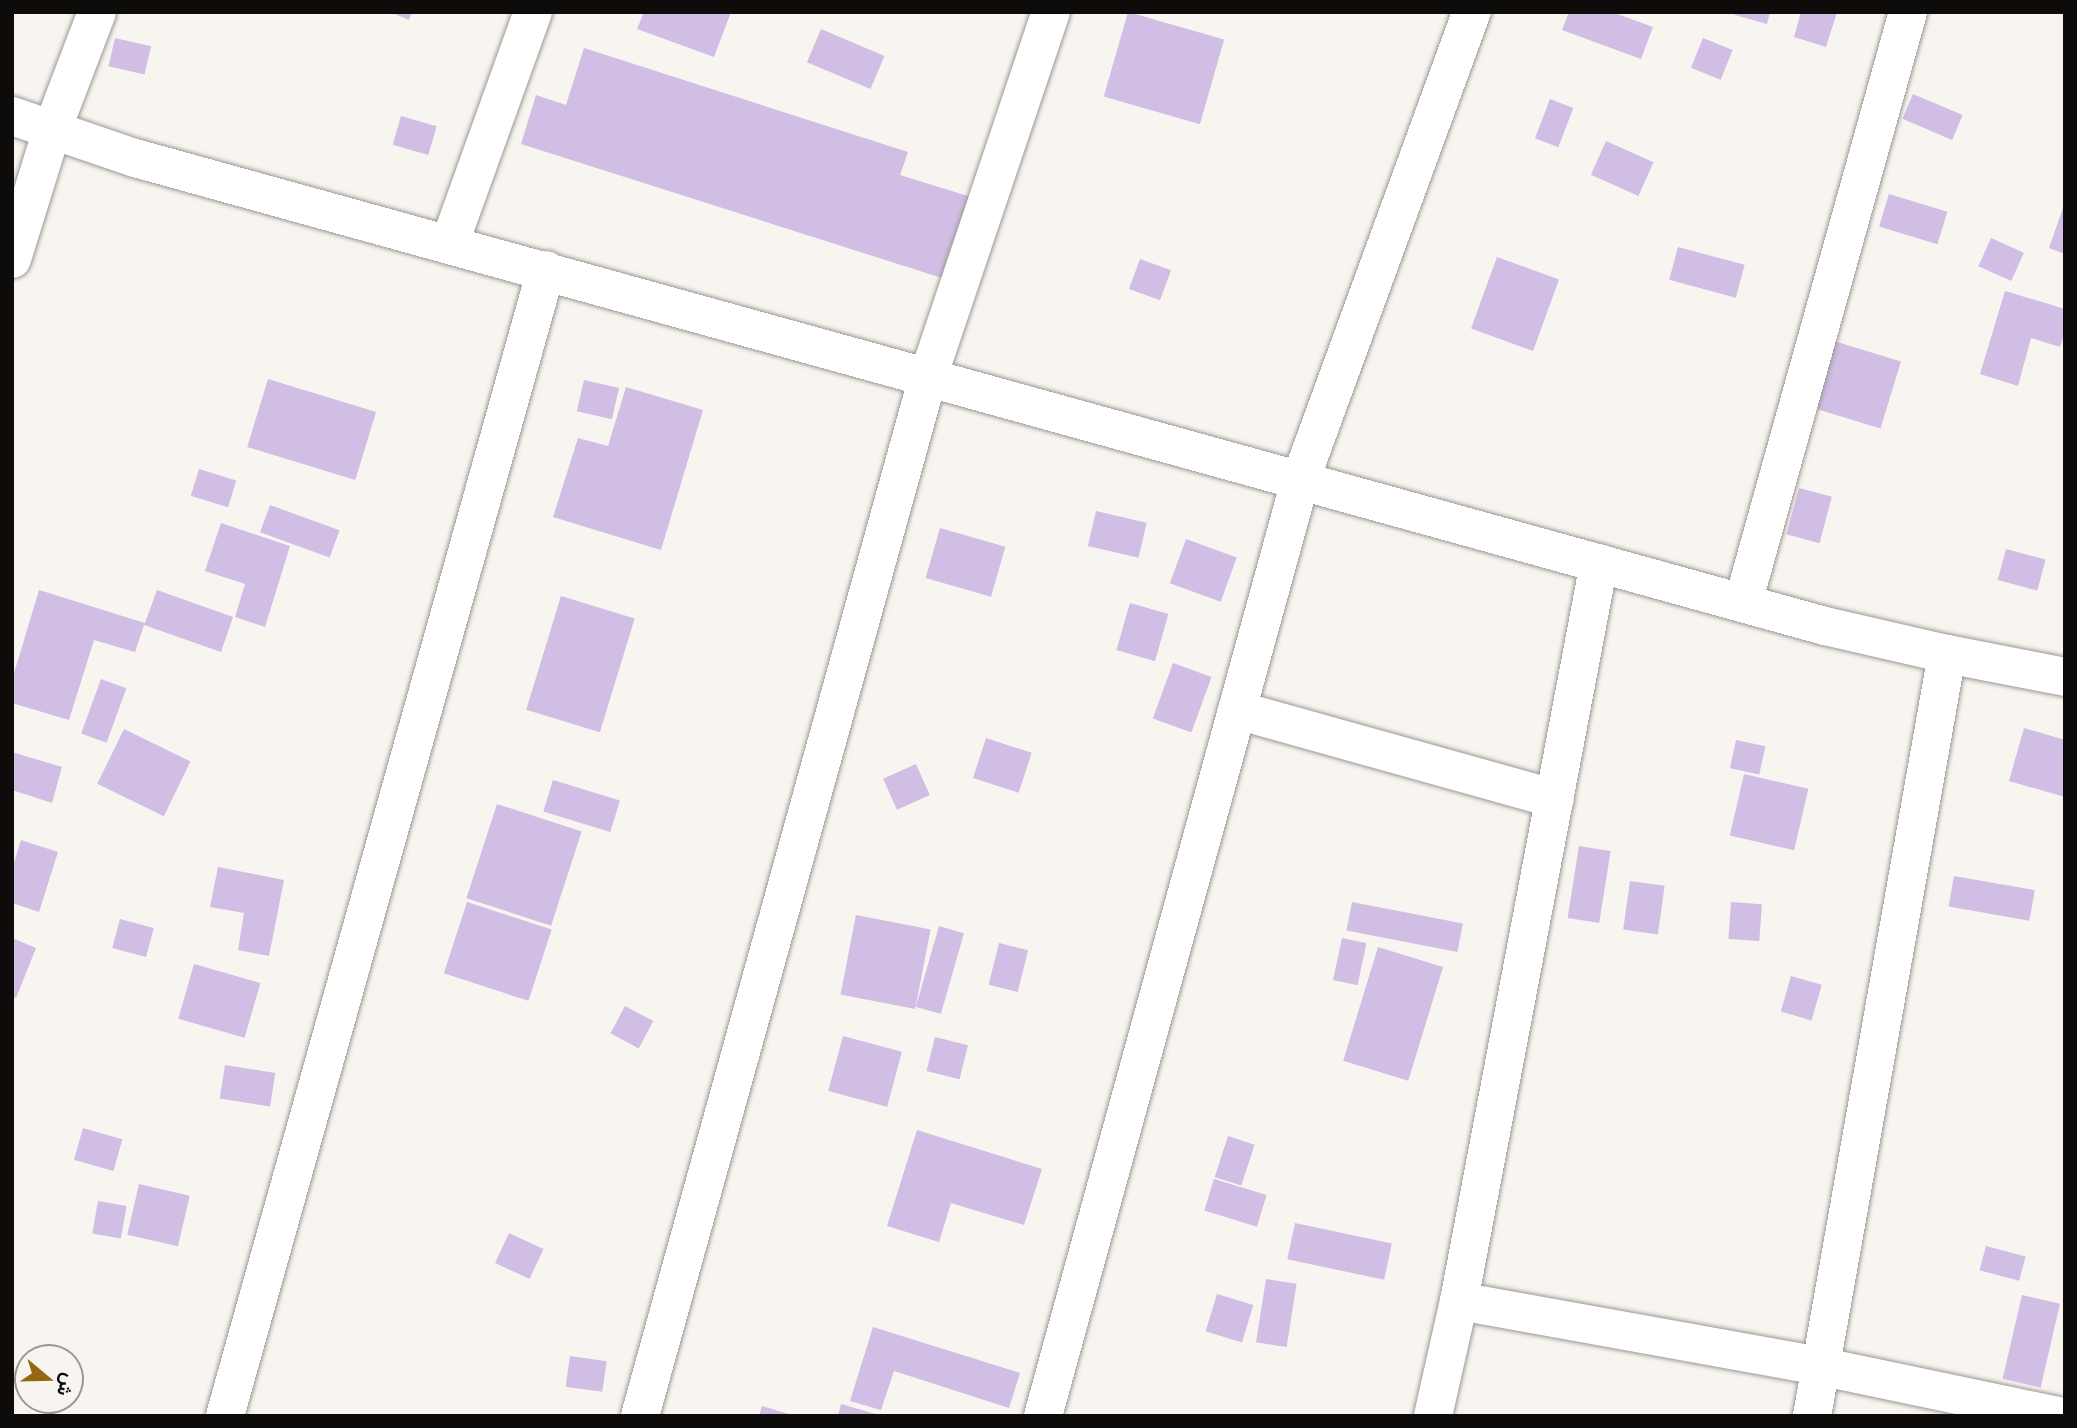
<!DOCTYPE html>
<html>
<head>
<meta charset="utf-8">
<style>
	body { margin:0 }
	#map { position:relative; width:2077px; height:1428px; overflow:hidden; background:#f8f4f0; font-family:Quicksand,Vazirmatn,sans-serif }
	div>[style] { position:absolute }
	[style*='--x'] { left:calc(var(--x)*1px); top:calc(var(--y)*1px); width:calc(var(--w)*1px); rotate:calc(var(--a)*1deg) }
	.building>* { inset:0; background:#d0bee4; transform-origin:0 0 }
	.roads { filter:drop-shadow(0 0 2px #9b9894) drop-shadow(0 0 2px #9b9894) }
	.minor>* { height:38px; margin:-19px; padding:0 19px; transform-origin:19px; border-radius:19px; background:#fff }
	span { translate:-50% -50%; white-space:nowrap; text-align:center; line-height:1.15; -webkit-text-stroke:5px #f8f4f0; paint-order:stroke }
	.frame { position:absolute; inset:0; border:14px solid #0d0c0b; pointer-events:none }
	.north { position:absolute; left:14px; top:1344px; width:70px; height:70px; box-sizing:border-box; background:#f8f4f0; border:2px solid #9a9794; border-radius:50%; rotate:109deg; font-size:19px; font-weight:700; line-height:28px; text-align:center; color:#0d0c0b }
	.north::after { content:''; display:block; margin:auto; width:24px; height:32px; background:#926811; clip-path:polygon(50% 0,100% 100%,50% 72%,0 100%) }
</style>
</head>
<body>
<div id="map">
	<div class="building">
		<i style="clip-path:polygon(390px 12px,412px 12px,409px 20px)"></i>
		<i style="clip-path:polygon(644px 12px,731px 12px,714px 57px,637px 29px)"></i>
		<i style="left:1128px;top:12px;width:100px;height:88px;rotate:16deg"></i>
		<i style="clip-path:polygon(1569px 12px,1612px 12px,1653px 27px,1641px 59px,1562px 30px)"></i>
		<i style="clip-path:polygon(1736px 12px,1770px 12px,1767px 24px,1735px 15px)"></i>
		<i style="clip-path:polygon(1801px 12px,1837px 12px,1826px 47px,1794px 37px)"></i>
		<i style="left:821px;top:29px;width:69px;height:36px;rotate:23deg"></i>
		<i style="left:115px;top:38px;width:37px;height:29px;rotate:13deg"></i>
		<i style="left:1703px;top:38px;width:32px;height:32px;rotate:22deg"></i>
		<i style="clip-path:polygon(584px 48px,908px 152px,900px 175px,971px 197px,945px 279px,521px 144px,536px 95px,566px 105px)"></i>
		<i style="left:1913px;top:94px;width:54px;height:27px;rotate:23deg"></i>
		<i style="left:1550px;top:99px;width:25px;height:42px;rotate:21deg"></i>
		<i style="left:401px;top:116px;width:37px;height:30px;rotate:16deg"></i>
		<i style="left:1606px;top:141px;width:52px;height:37px;rotate:24deg"></i>
		<i style="left:1889px;top:194px;width:61px;height:34px;rotate:17deg"></i>
		<i style="clip-path:polygon(2064px 205px,2065px 206px,2065px 254px,2049px 248px)"></i>
		<i style="left:1991px;top:238px;width:36px;height:31px;rotate:24deg"></i>
		<i style="left:1678px;top:247px;width:69px;height:34px;rotate:15deg"></i>
		<i style="left:1497px;top:257px;width:66px;height:76px;rotate:20deg"></i>
		<i style="left:1140px;top:259px;width:33px;height:32px;rotate:20deg"></i>
		<i style="clip-path:polygon(2005px 291px,2065px 309px,2065px 330px,2060px 347px,2031px 338px,2018px 386px,1980px 374px)"></i>
		<i style="left:1834px;top:341px;width:70px;height:70px;rotate:17deg"></i>
		<i style="left:268px;top:379px;width:113px;height:71px;rotate:17deg"></i>
		<i style="left:584px;top:380px;width:36px;height:32px;rotate:13deg"></i>
		<i style="clip-path:polygon(626px 387px,703px 410px,661px 550px,553px 517px,578px 438px,608px 446px)"></i>
		<i style="left:199px;top:469px;width:39px;height:28px;rotate:17deg"></i>
		<i style="left:1799px;top:488px;width:34px;height:48px;rotate:15deg"></i>
		<i style="left:270px;top:505px;width:74px;height:29px;rotate:20deg"></i>
		<i style="left:1096px;top:511px;width:52px;height:36px;rotate:13deg"></i>
		<i style="clip-path:polygon(221px 523px,290px 546px,265px 627px,235px 617px,245px 584px,205px 571px)"></i>
		<i style="left:940px;top:528px;width:68px;height:52px;rotate:16deg"></i>
		<i style="left:1186px;top:539px;width:54px;height:47px;rotate:20deg"></i>
		<i style="left:2006px;top:549px;width:41px;height:32px;rotate:15deg"></i>
		<i style="clip-path:polygon(39px 590px,145px 623px,157px 590px,233px 617px,221px 652px,144px 625px,135px 652px,94px 640px,69px 720px,12px 703px,12px 680px)"></i>
		<i style="left:561px;top:596px;width:77px;height:119px;rotate:17deg"></i>
		<i style="left:1130px;top:603px;width:40px;height:49px;rotate:16deg"></i>
		<i style="left:1173px;top:663px;width:41px;height:59px;rotate:20deg"></i>
		<i style="left:101px;top:679px;width:27px;height:58px;rotate:20deg"></i>
		<i style="clip-path:polygon(2024px 728px,2065px 740px,2065px 797px,2009px 781px)"></i>
		<i style="left:124px;top:729px;width:74px;height:61px;rotate:26deg"></i>
		<i style="left:986px;top:738px;width:48px;height:42px;rotate:18deg"></i>
		<i style="left:1736px;top:740px;width:30px;height:29px;rotate:12deg"></i>
		<i style="clip-path:polygon(12px 752px,62px 767px,52px 803px,12px 790px)"></i>
		<i style="left:916px;top:764px;width:34px;height:36px;rotate:66deg"></i>
		<i style="left:1744px;top:774px;width:66px;height:63px;rotate:13deg"></i>
		<i style="left:553px;top:780px;width:70px;height:33px;rotate:17deg"></i>
		<i style="left:497px;top:804px;width:89px;height:99px;rotate:18deg"></i>
		<i style="clip-path:polygon(21px 840px,58px 852px,39px 912px,12px 903px,12px 869px)"></i>
		<i style="left:1579px;top:846px;width:32px;height:73px;rotate:9deg"></i>
		<i style="clip-path:polygon(218px 867px,284px 880px,269px 956px,238px 950px,244px 913px,210px 907px)"></i>
		<i style="left:1954px;top:876px;width:82px;height:31px;rotate:10deg"></i>
		<i style="left:1630px;top:881px;width:35px;height:49px;rotate:8deg"></i>
		<i style="left:467px;top:902px;width:89px;height:75px;rotate:18deg"></i>
		<i style="left:1352px;top:902px;width:113px;height:29px;rotate:11deg"></i>
		<i style="left:1731px;top:902px;width:31px;height:37px;rotate:4deg"></i>
		<i style="left:856px;top:915px;width:76px;height:81px;rotate:11deg"></i>
		<i style="left:120px;top:919px;width:35px;height:30px;rotate:15deg"></i>
		<i style="left:939px;top:926px;width:26px;height:84px;rotate:16deg"></i>
		<i style="clip-path:polygon(12px 938px,36px 948px,16px 998px,12px 997px)"></i>
		<i style="left:1342px;top:938px;width:25px;height:43px;rotate:12deg"></i>
		<i style="left:999px;top:943px;width:30px;height:43px;rotate:14deg"></i>
		<i style="left:1378px;top:947px;width:68px;height:119px;rotate:17deg"></i>
		<i style="left:194px;top:964px;width:69px;height:57px;rotate:16deg"></i>
		<i style="left:1791px;top:976px;width:32px;height:37px;rotate:16deg"></i>
		<i style="left:625px;top:1006px;width:32px;height:31px;rotate:28deg"></i>
		<i style="left:843px;top:1036px;width:61px;height:57px;rotate:15deg"></i>
		<i style="left:935px;top:1037px;width:34px;height:35px;rotate:14deg"></i>
		<i style="left:225px;top:1065px;width:51px;height:34px;rotate:9deg"></i>
		<i style="left:83px;top:1128px;width:41px;height:33px;rotate:16deg"></i>
		<i style="clip-path:polygon(917px 1130px,1042px 1169px,1024px 1225px,951px 1203px,939px 1242px,887px 1226px)"></i>
		<i style="left:1228px;top:1136px;width:28px;height:43px;rotate:18deg"></i>
		<i style="left:1214px;top:1179px;width:55px;height:33px;rotate:17deg"></i>
		<i style="left:139px;top:1184px;width:52px;height:52px;rotate:13deg"></i>
		<i style="left:98px;top:1201px;width:29px;height:33px;rotate:10deg"></i>
		<i style="left:1295px;top:1223px;width:99px;height:37px;rotate:12deg"></i>
		<i style="left:509px;top:1233px;width:38px;height:33px;rotate:25deg"></i>
		<i style="left:1986px;top:1246px;width:41px;height:25px;rotate:15deg"></i>
		<i style="left:1266px;top:1279px;width:31px;height:64px;rotate:9deg"></i>
		<i style="left:1217px;top:1294px;width:38px;height:39px;rotate:17deg"></i>
		<i style="left:2022px;top:1295px;width:39px;height:86px;rotate:13deg"></i>
		<i style="clip-path:polygon(873px 1327px,1020px 1373px,1009px 1408px,894px 1371px,881px 1410px,850px 1401px)"></i>
		<i style="left:570px;top:1356px;width:37px;height:31px;rotate:8deg"></i>
		<i style="clip-path:polygon(841px 1404px,879px 1415px,879px 1416px,838px 1416px)"></i>
		<i style="clip-path:polygon(762px 1406px,792px 1415px,792px 1416px,759px 1416px)"></i>
	</div>
	<div class="roads">
		<div class="minor">
			<i style="--x:12;--y:116;--w:130;--a:18.9"></i>
			<i style="--x:135;--y:158;--w:1754;--a:15.48"></i>
			<i style="--x:1825;--y:626;--w:125;--a:12.9"></i>
			<i style="--x:1947;--y:654;--w:120;--a:11"></i>
			<i style="--x:449;--y:245;--w:248;--a:-70.2"></i>
			<i style="--x:12;--y:259;--w:135;--a:-72.8"></i>
			<i style="--x:52;--y:130;--w:126;--a:-69.1"></i>
			<i style="--x:1743;--y:603;--w:614;--a:-74.4"></i>
			<i style="--x:1237;--y:710;--w:330;--a:15.6"></i>
			<i style="--x:1459;--y:1301;--w:366;--a:10.2"></i>
			<i style="--x:1819;--y:1366;--w:244;--a:11.8"></i>
			<i style="--x:225;--y:1416;--w:1190;--a:-74.35"></i>
			<i style="--x:640;--y:1416;--w:1078;--a:-74.51"></i>
			<i style="--x:928;--y:377;--w:385;--a:-71.4"></i>
			<i style="--x:1043;--y:1416;--w:970;--a:-74.63"></i>
			<i style="--x:1300;--y:481;--w:500;--a:-69.9"></i>
			<i style="--x:1433;--y:1416;--w:118;--a:-77.3"></i>
			<i style="--x:1459;--y:1301;--w:751;--a:-79.26"></i>
			<i style="--x:1812;--y:1416;--w:774;--a:-79.95"></i>
		</div>
	</div>
	<div class="frame"></div>
	<div class="north">ش</div>
</div>
</body>
</html>
